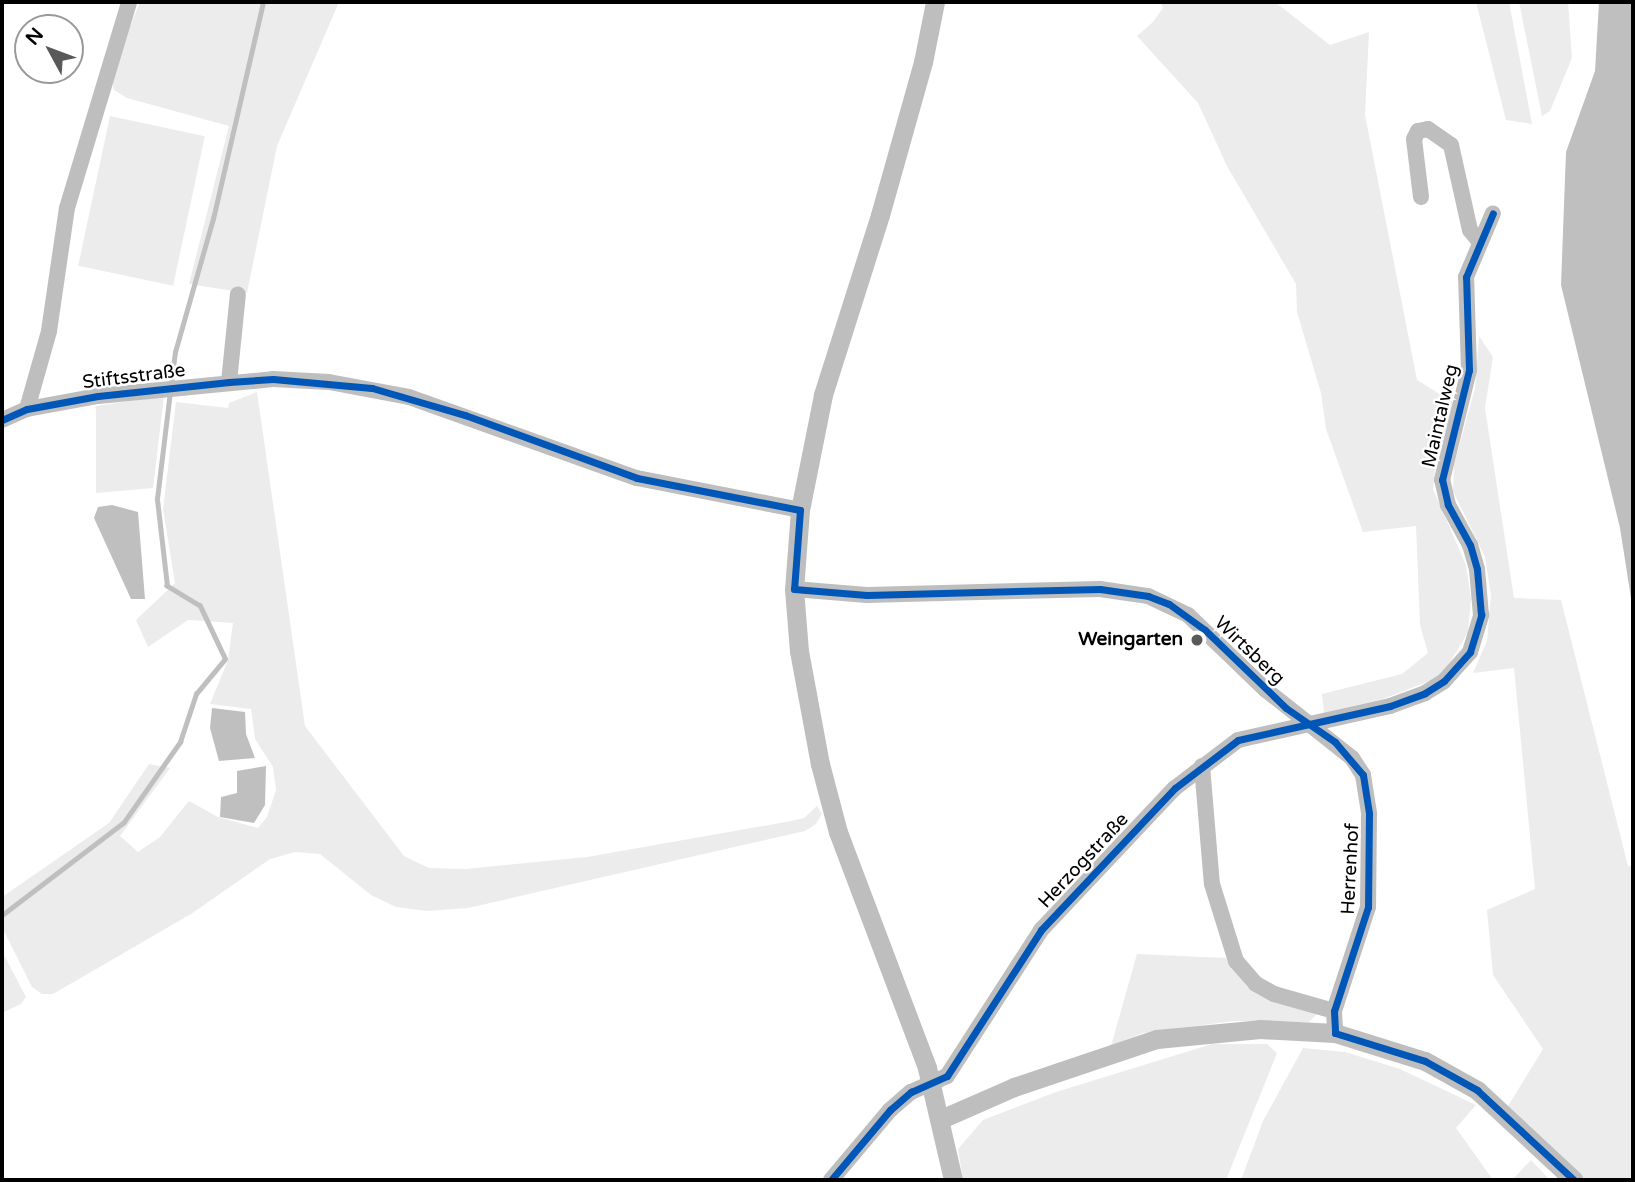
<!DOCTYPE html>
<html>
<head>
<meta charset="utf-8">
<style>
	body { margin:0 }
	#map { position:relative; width:1635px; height:1182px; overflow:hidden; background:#fff; font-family:"Varela Round",sans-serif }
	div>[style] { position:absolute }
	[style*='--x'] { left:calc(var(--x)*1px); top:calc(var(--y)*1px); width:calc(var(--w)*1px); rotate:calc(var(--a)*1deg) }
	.green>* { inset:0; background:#ececec; transform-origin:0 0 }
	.water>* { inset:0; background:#bfbfbf }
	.stream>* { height:4.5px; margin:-2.25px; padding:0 2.25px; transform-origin:2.25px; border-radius:2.25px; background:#bfbfbf }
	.minor>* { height:16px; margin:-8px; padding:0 8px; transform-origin:8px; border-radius:8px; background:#bebebe }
	.tertiary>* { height:19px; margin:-9.5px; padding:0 9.5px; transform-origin:9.5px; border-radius:9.5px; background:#bebebe }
	.cycleway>* { height:7px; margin:-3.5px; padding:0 3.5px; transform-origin:3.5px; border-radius:3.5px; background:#0057b8 }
	.dots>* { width:19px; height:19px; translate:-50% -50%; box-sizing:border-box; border:4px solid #fff; border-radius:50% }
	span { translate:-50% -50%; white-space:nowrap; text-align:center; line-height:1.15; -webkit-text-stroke:5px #fff; paint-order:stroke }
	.street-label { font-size:19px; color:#000 }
	.poi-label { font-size:19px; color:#000; font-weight:700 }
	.right { translate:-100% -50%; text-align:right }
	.frame { position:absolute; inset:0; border:4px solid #000; pointer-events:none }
	.north { position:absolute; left:14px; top:14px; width:70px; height:70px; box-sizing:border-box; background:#fff; border:2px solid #999; border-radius:50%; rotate:311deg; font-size:19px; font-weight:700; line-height:28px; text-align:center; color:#000 }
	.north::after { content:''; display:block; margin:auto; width:24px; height:32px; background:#595959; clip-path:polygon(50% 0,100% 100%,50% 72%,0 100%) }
</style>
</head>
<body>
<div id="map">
	<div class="green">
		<i style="clip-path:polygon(140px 2px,339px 2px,277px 146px,247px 293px,189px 284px,229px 126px,127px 98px,114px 90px,110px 76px)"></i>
		<i style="clip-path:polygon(1160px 2px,1275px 2px,1330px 45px,1369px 32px,1365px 115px,1417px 380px,1456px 404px,1436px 462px,1433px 489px,1466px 565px,1471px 599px,1468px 632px,1442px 676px,1383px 699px,1324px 713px,1322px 694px,1402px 674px,1428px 653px,1420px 625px,1416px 526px,1363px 532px,1326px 429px,1321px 393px,1297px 312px,1296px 284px,1227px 166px,1198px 103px,1137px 36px,1153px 22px,1163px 8px)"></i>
		<i style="clip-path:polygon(1476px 2px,1509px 2px,1532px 124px,1506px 120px)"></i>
		<i style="clip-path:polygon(1519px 2px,1568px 2px,1572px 58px,1550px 111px,1542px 116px)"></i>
		<i style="left:110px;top:116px;width:97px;height:153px;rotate:12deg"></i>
		<i style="clip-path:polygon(1479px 336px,1493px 357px,1485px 408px,1514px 598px,1561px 600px,1628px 866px,1633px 866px,1633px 1180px,1585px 1180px,1508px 1106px,1543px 1049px,1493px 975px,1487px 910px,1535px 889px,1514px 668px,1473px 673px,1487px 641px,1491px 596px,1485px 557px,1453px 491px,1454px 465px,1475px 388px)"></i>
		<i style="clip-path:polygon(257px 392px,305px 726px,404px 856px,429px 868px,465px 869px,587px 857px,786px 822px,804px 818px,817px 806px,822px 814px,816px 824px,805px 831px,468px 908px,427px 911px,396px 907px,371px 895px,320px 854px,295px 852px,270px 859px,191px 914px,53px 994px,42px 994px,32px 987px,2px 927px,2px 897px,109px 823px,149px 764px,170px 768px,120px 836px,138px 852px,160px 837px,189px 801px,218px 817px,258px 828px,267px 817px,276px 790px,273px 767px,255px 739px,251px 709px,210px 704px,228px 660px,233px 623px,188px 620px,148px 647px,136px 620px,175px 583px,163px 509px,176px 402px,228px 408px,229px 403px)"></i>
		<i style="clip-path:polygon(164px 396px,153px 488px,96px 493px,96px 406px)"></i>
		<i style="clip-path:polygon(2px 951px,26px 997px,21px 1004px,2px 1013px)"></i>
		<i style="clip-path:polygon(1137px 954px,1226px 958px,1247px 987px,1317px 1014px,1309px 1022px,1234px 1021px,1143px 1033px,1111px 1046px)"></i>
		<i style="clip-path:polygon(1212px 1044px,1267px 1044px,1277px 1053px,1226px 1180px,963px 1180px,958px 1149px,983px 1120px,1056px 1092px)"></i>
		<i style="clip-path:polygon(1303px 1048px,1345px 1052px,1400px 1069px,1476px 1105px,1456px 1128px,1493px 1180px,1241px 1180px,1263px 1121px)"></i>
		<i style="clip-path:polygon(1531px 1160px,1550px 1180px,1512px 1180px)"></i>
	</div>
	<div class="water">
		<i style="clip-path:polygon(1599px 2px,1633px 2px,1633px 611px,1620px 528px,1561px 285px,1566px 152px,1595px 71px)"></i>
		<i style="clip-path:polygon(112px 505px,138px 512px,145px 599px,131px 599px,94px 518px,98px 507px)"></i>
		<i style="clip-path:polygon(212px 708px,245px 712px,246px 734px,255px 758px,219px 761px,210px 728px)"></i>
		<i style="clip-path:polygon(266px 766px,265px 805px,254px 823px,220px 817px,221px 797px,237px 793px,237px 771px)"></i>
	</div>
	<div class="stream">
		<i style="--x:171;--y:384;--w:32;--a:-83"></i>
		<i style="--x:175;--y:352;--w:138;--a:-74.1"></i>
		<i style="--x:213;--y:219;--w:223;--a:-77"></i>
		<i style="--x:2;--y:915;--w:153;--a:-37.3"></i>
		<i style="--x:124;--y:822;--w:98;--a:-55"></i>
		<i style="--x:180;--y:742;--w:51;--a:-71.6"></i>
		<i style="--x:196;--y:694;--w:45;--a:-50.4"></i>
		<i style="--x:225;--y:659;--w:59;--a:-115.3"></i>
		<i style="--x:200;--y:606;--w:39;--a:-149"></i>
		<i style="--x:167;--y:586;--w:88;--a:-96.6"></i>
		<i style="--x:157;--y:499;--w:108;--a:-83.1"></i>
	</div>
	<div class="minor">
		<i style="--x:1421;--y:197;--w:58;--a:-96.9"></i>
		<i style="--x:1414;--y:139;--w:9;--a:-63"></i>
		<i style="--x:1418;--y:131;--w:10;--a:-11"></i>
		<i style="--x:1428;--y:129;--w:28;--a:35"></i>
		<i style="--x:1451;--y:145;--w:87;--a:77.4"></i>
		<i style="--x:1470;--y:230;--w:14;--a:51"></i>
		<i style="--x:229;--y:382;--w:88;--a:-84.2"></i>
		<i style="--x:27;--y:409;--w:81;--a:-74.2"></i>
		<i style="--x:49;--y:331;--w:124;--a:-81.7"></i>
		<i style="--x:67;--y:208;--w:215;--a:-73.2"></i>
		<i style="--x:2;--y:420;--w:27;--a:-24"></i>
		<i style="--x:27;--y:409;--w:72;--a:-10.4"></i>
		<i style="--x:98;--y:396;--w:176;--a:-5.5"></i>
		<i style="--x:273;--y:379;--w:56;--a:3.1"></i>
		<i style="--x:329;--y:382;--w:81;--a:10.6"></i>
		<i style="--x:409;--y:397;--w:242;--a:19.6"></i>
		<i style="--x:637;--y:478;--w:166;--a:11.1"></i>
		<i style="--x:794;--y:589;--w:73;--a:4.7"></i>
		<i style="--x:867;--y:595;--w:233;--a:-1.5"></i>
		<i style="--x:1100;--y:589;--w:49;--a:8.3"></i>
		<i style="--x:1148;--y:596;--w:44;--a:25.4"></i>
		<i style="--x:1188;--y:615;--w:108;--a:43.9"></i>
		<i style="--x:1266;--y:690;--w:110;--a:38.3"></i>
		<i style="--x:1352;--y:758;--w:20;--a:57"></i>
		<i style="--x:1363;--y:775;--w:39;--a:81"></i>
		<i style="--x:1369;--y:814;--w:93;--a:90.6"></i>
		<i style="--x:1368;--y:907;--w:109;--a:108.1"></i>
		<i style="--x:1334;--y:1011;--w:22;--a:87"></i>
		<i style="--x:1202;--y:766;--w:118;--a:85.2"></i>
		<i style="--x:1212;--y:884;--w:81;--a:72.7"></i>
		<i style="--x:1236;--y:961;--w:30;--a:49"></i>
		<i style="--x:1256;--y:984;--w:21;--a:29"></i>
		<i style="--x:1274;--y:994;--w:62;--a:15.8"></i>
		<i style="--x:831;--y:1180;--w:92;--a:-49.9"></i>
		<i style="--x:890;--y:1110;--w:28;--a:-41"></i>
		<i style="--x:911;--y:1092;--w:39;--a:-24"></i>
		<i style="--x:947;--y:1076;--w:174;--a:-57.2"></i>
		<i style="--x:1041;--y:930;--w:195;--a:-46.7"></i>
		<i style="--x:1175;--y:788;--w:79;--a:-37.3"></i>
		<i style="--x:1238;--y:740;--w:156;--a:-12.6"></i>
		<i style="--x:1390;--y:706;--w:37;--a:-20"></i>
		<i style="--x:1425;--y:693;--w:22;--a:-32"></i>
		<i style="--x:1444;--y:681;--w:39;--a:-48"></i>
		<i style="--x:1470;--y:652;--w:39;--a:-73"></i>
		<i style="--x:1481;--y:615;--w:46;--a:-95"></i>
		<i style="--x:1477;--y:569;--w:25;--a:-106"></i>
		<i style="--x:1470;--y:545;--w:46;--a:-118.8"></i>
		<i style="--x:1448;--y:505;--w:26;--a:-103"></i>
		<i style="--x:1442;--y:480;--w:113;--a:-76.2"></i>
		<i style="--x:1469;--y:370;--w:93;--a:-91.8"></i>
		<i style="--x:1466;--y:277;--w:69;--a:-67.1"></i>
	</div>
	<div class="tertiary">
		<i style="--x:935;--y:2;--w:61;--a:101.3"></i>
		<i style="--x:923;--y:62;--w:159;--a:105.7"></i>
		<i style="--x:880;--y:215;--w:189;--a:107.6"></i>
		<i style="--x:823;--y:395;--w:117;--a:101.3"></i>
		<i style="--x:800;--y:510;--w:79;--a:94.3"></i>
		<i style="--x:794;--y:589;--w:62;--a:85.4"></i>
		<i style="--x:799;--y:651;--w:115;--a:79.5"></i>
		<i style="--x:820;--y:764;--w:70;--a:75.2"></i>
		<i style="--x:838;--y:832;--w:252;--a:69.3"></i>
		<i style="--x:927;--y:1068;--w:115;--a:76.9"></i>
		<i style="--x:941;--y:1119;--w:80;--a:-23.7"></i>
		<i style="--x:1014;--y:1087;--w:151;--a:-18.6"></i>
		<i style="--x:1157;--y:1039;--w:103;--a:-5.5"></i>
		<i style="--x:1260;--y:1029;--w:75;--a:3.1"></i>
		<i style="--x:1335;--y:1033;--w:94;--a:17.3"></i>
		<i style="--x:1425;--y:1061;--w:60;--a:29.1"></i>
		<i style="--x:1477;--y:1090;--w:132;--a:42.9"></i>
	</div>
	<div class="cycleway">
		<i style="--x:2;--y:420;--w:27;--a:-24"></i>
		<i style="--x:27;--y:409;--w:72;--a:-10.4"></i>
		<i style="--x:98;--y:396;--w:132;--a:-6.1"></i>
		<i style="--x:229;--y:382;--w:44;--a:-3.9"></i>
		<i style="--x:273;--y:379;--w:99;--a:5.2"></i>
		<i style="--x:372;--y:388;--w:97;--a:16.2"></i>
		<i style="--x:465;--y:415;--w:183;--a:20.1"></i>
		<i style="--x:637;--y:478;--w:166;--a:11.1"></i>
		<i style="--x:800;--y:510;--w:79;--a:94.3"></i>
		<i style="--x:794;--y:589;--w:73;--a:4.7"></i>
		<i style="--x:867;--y:595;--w:233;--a:-1.5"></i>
		<i style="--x:1100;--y:589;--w:49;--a:8.3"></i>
		<i style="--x:1148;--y:596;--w:22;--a:21"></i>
		<i style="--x:1169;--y:604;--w:44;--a:35.8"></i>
		<i style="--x:1205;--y:630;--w:112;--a:43.9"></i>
		<i style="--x:1286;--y:708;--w:60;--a:34.8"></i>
		<i style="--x:1335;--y:742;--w:43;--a:49.7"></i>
		<i style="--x:1363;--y:775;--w:39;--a:81"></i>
		<i style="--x:1369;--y:814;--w:93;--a:90.6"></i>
		<i style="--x:1368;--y:907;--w:109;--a:108.1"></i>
		<i style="--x:1334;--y:1011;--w:22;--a:87"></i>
		<i style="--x:1335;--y:1033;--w:94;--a:17.3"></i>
		<i style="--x:1425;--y:1061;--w:60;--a:29.1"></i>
		<i style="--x:1477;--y:1090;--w:132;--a:42.9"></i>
		<i style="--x:831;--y:1180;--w:92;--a:-49.9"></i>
		<i style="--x:890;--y:1110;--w:28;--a:-41"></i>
		<i style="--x:911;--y:1092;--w:39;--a:-24"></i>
		<i style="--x:947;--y:1076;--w:174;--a:-57.2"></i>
		<i style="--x:1041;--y:930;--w:195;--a:-46.7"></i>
		<i style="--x:1175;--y:788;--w:79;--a:-37.3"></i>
		<i style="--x:1238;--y:740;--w:156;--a:-12.6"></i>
		<i style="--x:1390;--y:706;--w:37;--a:-20"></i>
		<i style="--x:1425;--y:693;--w:22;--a:-32"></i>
		<i style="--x:1444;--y:681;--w:39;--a:-48"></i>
		<i style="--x:1470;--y:652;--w:39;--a:-73"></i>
		<i style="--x:1481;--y:615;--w:46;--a:-95"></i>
		<i style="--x:1477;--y:569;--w:25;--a:-106"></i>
		<i style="--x:1470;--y:545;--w:46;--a:-118.8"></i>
		<i style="--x:1448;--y:505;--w:26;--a:-103"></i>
		<i style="--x:1442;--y:480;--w:113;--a:-76.2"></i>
		<i style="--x:1469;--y:370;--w:93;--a:-91.8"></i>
		<i style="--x:1466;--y:277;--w:69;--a:-67.1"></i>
	</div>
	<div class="dots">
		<i style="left:1197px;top:640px;background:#595959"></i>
	</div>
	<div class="street-label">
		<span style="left:134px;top:377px;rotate:-7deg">Stiftsstraße</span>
		<span style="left:1441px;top:416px;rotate:-77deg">Maintalweg</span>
		<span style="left:1249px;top:651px;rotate:44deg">Wirtsberg</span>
		<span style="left:1084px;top:861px;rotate:-47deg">Herzogstraße</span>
		<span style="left:1351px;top:869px;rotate:-87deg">Herrenhof</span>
	</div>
	<div class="poi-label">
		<span class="right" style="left:1183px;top:640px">Weingarten</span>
	</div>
	<div class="frame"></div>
	<div class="north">N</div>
</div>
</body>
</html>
